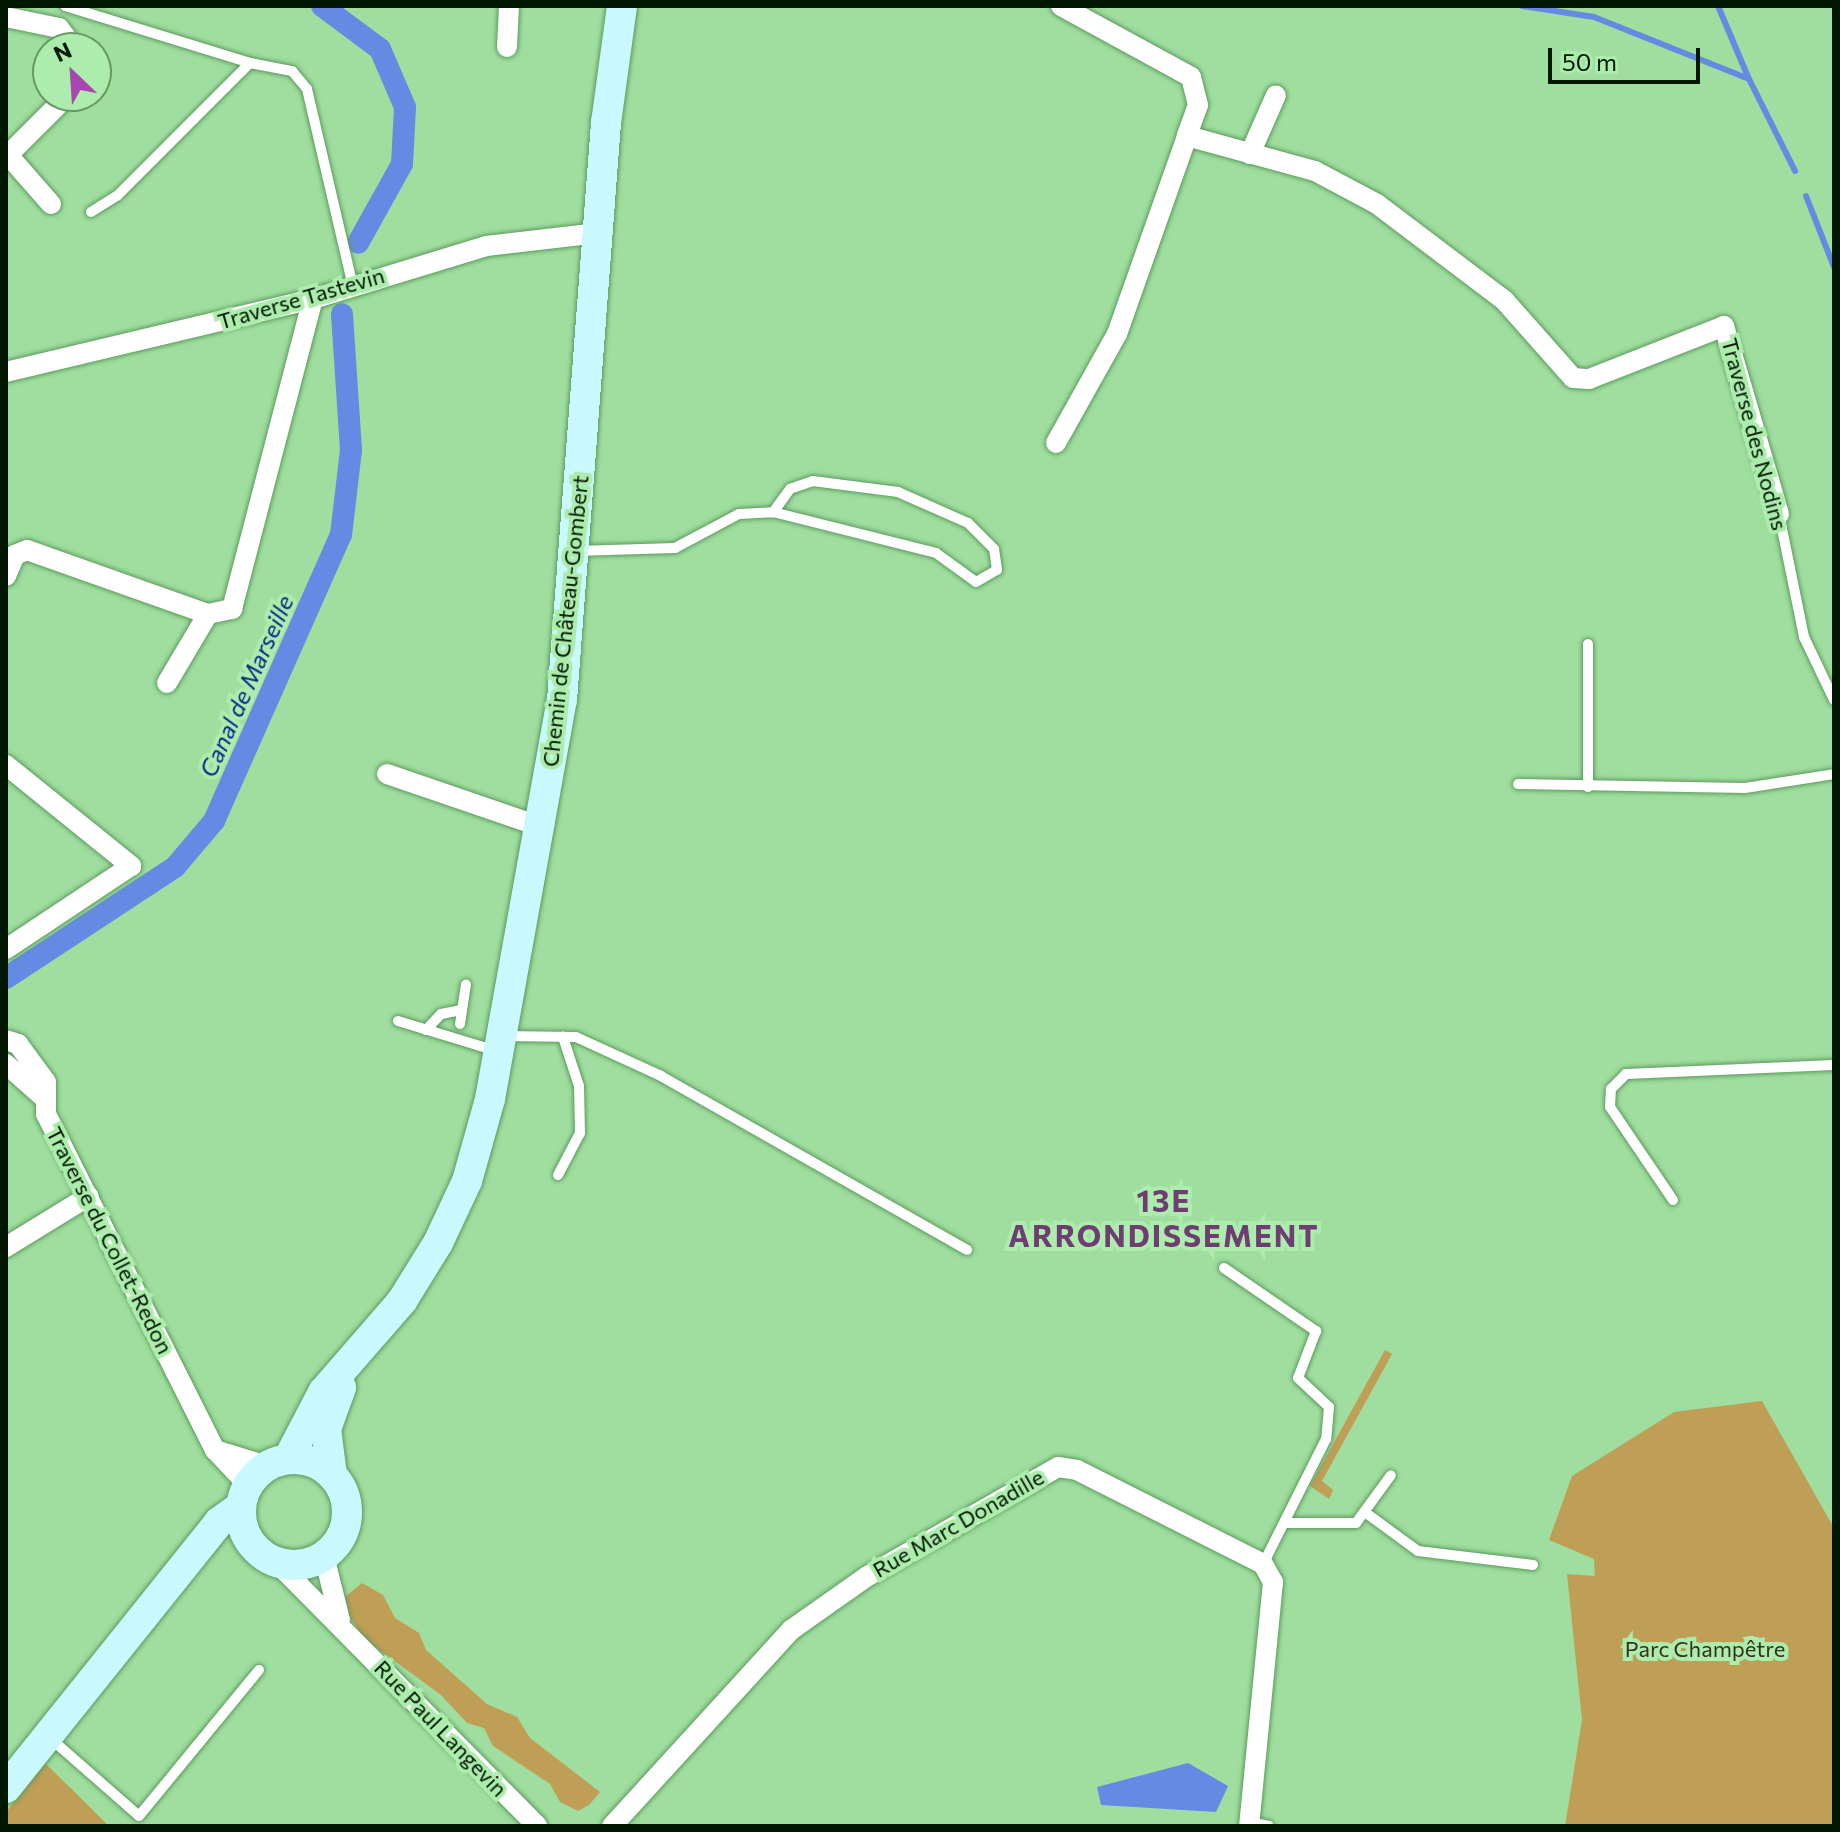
<!DOCTYPE html>
<html>
<head>
<meta charset="utf-8">
<style>
	body { margin:0 }
	#map { position:relative; width:1840px; height:1832px; overflow:hidden; background:#9fde9f; font-family:Commissioner,sans-serif }
	div>[style] { position:absolute }
	[style*='--x'] { left:calc(var(--x)*1px); top:calc(var(--y)*1px); width:calc(var(--w)*1px); rotate:calc(var(--a)*1deg) }
	.green>* { inset:0; background:#bf9e56 }
	.water>* { inset:0; background:#648be3 }
	.stream>* { height:6px; margin:-3px; padding:0 3px; transform-origin:3px; border-radius:3px; background:#648be3 }
	.canal>* { height:22px; margin:-11px; padding:0 11px; transform-origin:11px; border-radius:11px; background:#648be3 }
	.roads { filter:drop-shadow(0 0 2px #5d9a5e) drop-shadow(0 0 2px #5d9a5e) }
	.lane>* { height:10px; margin:-5px; padding:0 5px; transform-origin:5px; border-radius:5px; background:#fff }
	.street>* { height:20px; margin:-10px; padding:0 10px; transform-origin:10px; border-radius:10px; background:#fff }
	.secondary>* { height:30px; margin:-15px; padding:0 15px; transform-origin:15px; border-radius:15px; background:#c9f9fe }
	.secondary>.ring { margin:-15px; padding:0; box-sizing:content-box; background:none; border:30px solid #c9f9fe; border-radius:50% }
	span { translate:-50% -50%; white-space:nowrap; text-align:center; line-height:1.15; -webkit-text-stroke:8px #acecac; paint-order:stroke }
	.street-label { font-size:22px; color:#011702 }
	.park-label { font-size:22px; color:#382f1c }
	.water-label { font-size:24px; color:#08278c; font-style:italic }
	.district-label { font-size:30px; color:#6e3e72; font-weight:700; letter-spacing:2px }
	.frame { position:absolute; inset:0; border:8px solid #011702; pointer-events:none }
	.north { position:absolute; left:32px; top:32px; width:80px; height:80px; box-sizing:border-box; background:#acecac; border:2px solid #689768; border-radius:50%; rotate:335deg; font-size:22px; font-weight:700; line-height:32px; text-align:center; color:#011702 }
	.north::after { content:''; display:block; margin:auto; width:28px; height:36px; background:#a747af; clip-path:polygon(50% 0,100% 100%,50% 72%,0 100%) }
	.scale { position:absolute; left:1548px; top:48px; width:152px; height:36px; box-sizing:border-box; border:4px solid #011702; border-top:0; padding-left:10px; font-size:24px; line-height:28px; white-space:nowrap; color:#011702; -webkit-text-stroke:6px #acecac; paint-order:stroke }
</style>
</head>
<body>
<div id="map">
	<div class="green">
		<i style="clip-path:polygon(1385px 1350px,1392px 1354px,1322px 1481px,1333px 1490px,1329px 1499px,1310px 1486px)"></i>
		<i style="clip-path:polygon(1762px 1401px,1834px 1528px,1834px 1826px,1565px 1826px,1582px 1720px,1567px 1574px,1595px 1576px,1594px 1559px,1549px 1540px,1572px 1476px,1674px 1412px)"></i>
		<i style="clip-path:polygon(362px 1583px,383px 1595px,395px 1618px,419px 1633px,426px 1650px,487px 1704px,517px 1717px,530px 1738px,600px 1792px,589px 1805px,578px 1811px,560px 1802px,550px 1784px,493px 1746px,484px 1728px,467px 1723px,441px 1695px,366px 1640px,339px 1602px)"></i>
		<i style="clip-path:polygon(45px 1763px,109px 1826px,6px 1826px,6px 1812px)"></i>
	</div>
	<div class="water">
		<i style="clip-path:polygon(1188px 1763px,1228px 1786px,1216px 1812px,1101px 1805px,1097px 1787px)"></i>
	</div>
	<div class="stream">
		<i style="--x:1522;--y:6;--w:73;--a:8.7"></i>
		<i style="--x:1594;--y:17;--w:167;--a:21.8"></i>
		<i style="--x:1749;--y:79;--w:103;--a:63.4"></i>
		<i style="--x:1718;--y:6;--w:79;--a:67"></i>
		<i style="--x:1806;--y:196;--w:76;--a:68.5"></i>
	</div>
	<div class="canal">
		<i style="--x:322;--y:6;--w:72;--a:36.6"></i>
		<i style="--x:380;--y:49;--w:63;--a:66.7"></i>
		<i style="--x:405;--y:107;--w:57;--a:93"></i>
		<i style="--x:402;--y:164;--w:90;--a:119.1"></i>
		<i style="--x:6;--y:978;--w:202;--a:-33.3"></i>
		<i style="--x:175;--y:867;--w:60;--a:-49.7"></i>
		<i style="--x:214;--y:821;--w:313;--a:-66.1"></i>
		<i style="--x:341;--y:535;--w:86;--a:-83.3"></i>
		<i style="--x:351;--y:450;--w:136;--a:-93.8"></i>
	</div>
	<div class="roads">
		<div class="lane">
			<i style="--x:65;--y:6;--w:194;--a:17.1"></i>
			<i style="--x:91;--y:212;--w:31;--a:-32"></i>
			<i style="--x:117;--y:196;--w:188;--a:-45"></i>
			<i style="--x:250;--y:63;--w:43;--a:10.8"></i>
			<i style="--x:292;--y:71;--w:23;--a:50"></i>
			<i style="--x:307;--y:89;--w:199;--a:76.9"></i>
			<i style="--x:1779;--y:514;--w:126;--a:78.5"></i>
			<i style="--x:1804;--y:637;--w:70;--a:64.5"></i>
			<i style="--x:575;--y:551;--w:100;--a:-1.7"></i>
			<i style="--x:675;--y:548;--w:72;--a:-28"></i>
			<i style="--x:739;--y:514;--w:34;--a:-3"></i>
			<i style="--x:773;--y:512;--w:168;--a:14.1"></i>
			<i style="--x:936;--y:553;--w:49;--a:35.9"></i>
			<i style="--x:976;--y:582;--w:24;--a:-30"></i>
			<i style="--x:997;--y:570;--w:21;--a:-98"></i>
			<i style="--x:994;--y:549;--w:37;--a:-135"></i>
			<i style="--x:968;--y:523;--w:77;--a:-156.1"></i>
			<i style="--x:898;--y:492;--w:86;--a:-172.6"></i>
			<i style="--x:813;--y:481;--w:24;--a:161"></i>
			<i style="--x:790;--y:489;--w:29;--a:126"></i>
			<i style="--x:1518;--y:784;--w:227;--a:1"></i>
			<i style="--x:1745;--y:788;--w:90;--a:-8.9"></i>
			<i style="--x:1588;--y:787;--w:143;--a:-90"></i>
			<i style="--x:398;--y:1021;--w:103;--a:16.9"></i>
			<i style="--x:460;--y:1024;--w:40;--a:-81.5"></i>
			<i style="--x:426;--y:1030;--w:22;--a:-47"></i>
			<i style="--x:441;--y:1014;--w:21;--a:-11"></i>
			<i style="--x:503;--y:1036;--w:73;--a:0.8"></i>
			<i style="--x:576;--y:1037;--w:94;--a:24.6"></i>
			<i style="--x:661;--y:1076;--w:352;--a:29.6"></i>
			<i style="--x:558;--y:1175;--w:47;--a:-62.4"></i>
			<i style="--x:580;--y:1133;--w:47;--a:-91.2"></i>
			<i style="--x:579;--y:1086;--w:52;--a:-108.1"></i>
			<i style="--x:1673;--y:1200;--w:112;--a:-124.1"></i>
			<i style="--x:1610;--y:1107;--w:18;--a:-87"></i>
			<i style="--x:1611;--y:1089;--w:21;--a:-45"></i>
			<i style="--x:1626;--y:1074;--w:208;--a:-2.5"></i>
			<i style="--x:1224;--y:1268;--w:112;--a:34.4"></i>
			<i style="--x:1316;--y:1331;--w:50;--a:111"></i>
			<i style="--x:1298;--y:1378;--w:42;--a:43.1"></i>
			<i style="--x:1329;--y:1407;--w:32;--a:95"></i>
			<i style="--x:1326;--y:1439;--w:140;--a:116.7"></i>
			<i style="--x:1366;--y:1513;--w:64;--a:36.2"></i>
			<i style="--x:1418;--y:1551;--w:116;--a:6.9"></i>
			<i style="--x:1285;--y:1523;--w:71;--a:0"></i>
			<i style="--x:1356;--y:1523;--w:59;--a:-53.9"></i>
			<i style="--x:50;--y:1738;--w:118;--a:41.2"></i>
			<i style="--x:139;--y:1816;--w:189;--a:-50.6"></i>
			<i style="--x:1249;--y:1822;--w:20;--a:11"></i>
		</div>
		<div class="street">
			<i style="--x:1061;--y:6;--w:148;--a:28.6"></i>
			<i style="--x:1191;--y:77;--w:29;--a:76"></i>
			<i style="--x:1198;--y:105;--w:33;--a:110"></i>
			<i style="--x:1187;--y:136;--w:133;--a:15.3"></i>
			<i style="--x:1315;--y:171;--w:70;--a:28"></i>
			<i style="--x:1377;--y:204;--w:159;--a:37.1"></i>
			<i style="--x:1504;--y:300;--w:104;--a:48.5"></i>
			<i style="--x:1573;--y:378;--w:16;--a:4"></i>
			<i style="--x:1589;--y:379;--w:145;--a:-21.4"></i>
			<i style="--x:1724;--y:326;--w:196;--a:73.7"></i>
			<i style="--x:6;--y:17;--w:54;--a:11.7"></i>
			<i style="--x:59;--y:28;--w:25;--a:53"></i>
			<i style="--x:507;--y:47;--w:41;--a:-87.2"></i>
			<i style="--x:1250;--y:154;--w:64;--a:-66.2"></i>
			<i style="--x:51;--y:204;--w:65;--a:-131.3"></i>
			<i style="--x:8;--y:155;--w:83;--a:-45"></i>
			<i style="--x:6;--y:372;--w:316;--a:-13.4"></i>
			<i style="--x:313;--y:299;--w:181;--a:-17"></i>
			<i style="--x:486;--y:246;--w:113;--a:-6.6"></i>
			<i style="--x:1056;--y:443;--w:125;--a:-60.8"></i>
			<i style="--x:1117;--y:334;--w:210;--a:-70.5"></i>
			<i style="--x:6;--y:576;--w:23;--a:-67"></i>
			<i style="--x:15;--y:555;--w:13;--a:-23"></i>
			<i style="--x:27;--y:550;--w:192;--a:19.5"></i>
			<i style="--x:208;--y:614;--w:25;--a:-12"></i>
			<i style="--x:232;--y:609;--w:320;--a:-75.4"></i>
			<i style="--x:167;--y:683;--w:80;--a:-59.3"></i>
			<i style="--x:6;--y:765;--w:161;--a:38.9"></i>
			<i style="--x:131;--y:866;--w:150;--a:146.4"></i>
			<i style="--x:387;--y:774;--w:164;--a:18.9"></i>
			<i style="--x:6;--y:1040;--w:13;--a:18"></i>
			<i style="--x:18;--y:1044;--w:47;--a:53.6"></i>
			<i style="--x:46;--y:1082;--w:32;--a:90"></i>
			<i style="--x:46;--y:1114;--w:376;--a:63.3"></i>
			<i style="--x:215;--y:1450;--w:48;--a:46.7"></i>
			<i style="--x:6;--y:1064;--w:48;--a:41.6"></i>
			<i style="--x:6;--y:1247;--w:97;--a:-31.6"></i>
			<i style="--x:215;--y:1450;--w:54;--a:17.1"></i>
			<i style="--x:324;--y:1556;--w:66;--a:76"></i>
			<i style="--x:279;--y:1565;--w:367;--a:45.3"></i>
			<i style="--x:612;--y:1826;--w:265;--a:-47.6"></i>
			<i style="--x:791;--y:1630;--w:92;--a:-35.2"></i>
			<i style="--x:866;--y:1577;--w:221;--a:-29.8"></i>
			<i style="--x:1058;--y:1467;--w:19;--a:9"></i>
			<i style="--x:1077;--y:1470;--w:208;--a:26.8"></i>
			<i style="--x:1263;--y:1564;--w:21;--a:61"></i>
			<i style="--x:1273;--y:1582;--w:245;--a:95.6"></i>
		</div>
		<div class="secondary">
			<i style="--x:288;--y:1459;--w:76;--a:-62.4"></i>
			<i style="--x:323;--y:1392;--w:121;--a:-49"></i>
			<i style="--x:402;--y:1301;--w:68;--a:-58.2"></i>
			<i style="--x:438;--y:1243;--w:68;--a:-64.9"></i>
			<i style="--x:467;--y:1181;--w:85;--a:-74.3"></i>
			<i style="--x:490;--y:1099;--w:405;--a:-79.8"></i>
			<i style="--x:562;--y:700;--w:579;--a:-85.64"></i>
			<i style="--x:606;--y:123;--w:118;--a:-82.2"></i>
			<i class="ring" style="left:241px;top:1459px;width:76px;height:76px"></i>
			<i style="--x:332;--y:1475;--w:46;--a:-97.4"></i>
			<i style="--x:326;--y:1429;--w:44;--a:-69.9"></i>
			<i style="--x:6;--y:1788;--w:341;--a:-51.3"></i>
			<i style="--x:219;--y:1522;--w:27;--a:-36"></i>
		</div>
	</div>
	<div class="street-label">
		<span style="left:301px;top:298px;rotate:-16deg">Traverse Tastevin</span>
		<span style="left:1755px;top:434px;rotate:75deg">Traverse des Nodins</span>
		<span style="left:565px;top:621px;rotate:-84deg">Chemin de Château-Gombert</span>
		<span style="left:110px;top:1240px;rotate:63deg">Traverse du Collet-Redon</span>
		<span style="left:958px;top:1523px;rotate:-30deg">Rue Marc Donadille</span>
		<span style="left:441px;top:1728px;rotate:46deg">Rue Paul Langevin</span>
	</div>
	<div class="park-label">
		<span style="left:1705px;top:1649px">Parc Champêtre</span>
	</div>
	<div class="water-label">
		<span style="left:246px;top:686px;rotate:-66deg">Canal de Marseille</span>
	</div>
	<div class="district-label">
		<span style="left:1164px;top:1217px">13E<br>ARRONDISSEMENT</span>
	</div>
	<div class="frame"></div>
	<div class="north">N</div>
	<div class="scale">50 m</div>
</div>
</body>
</html>
